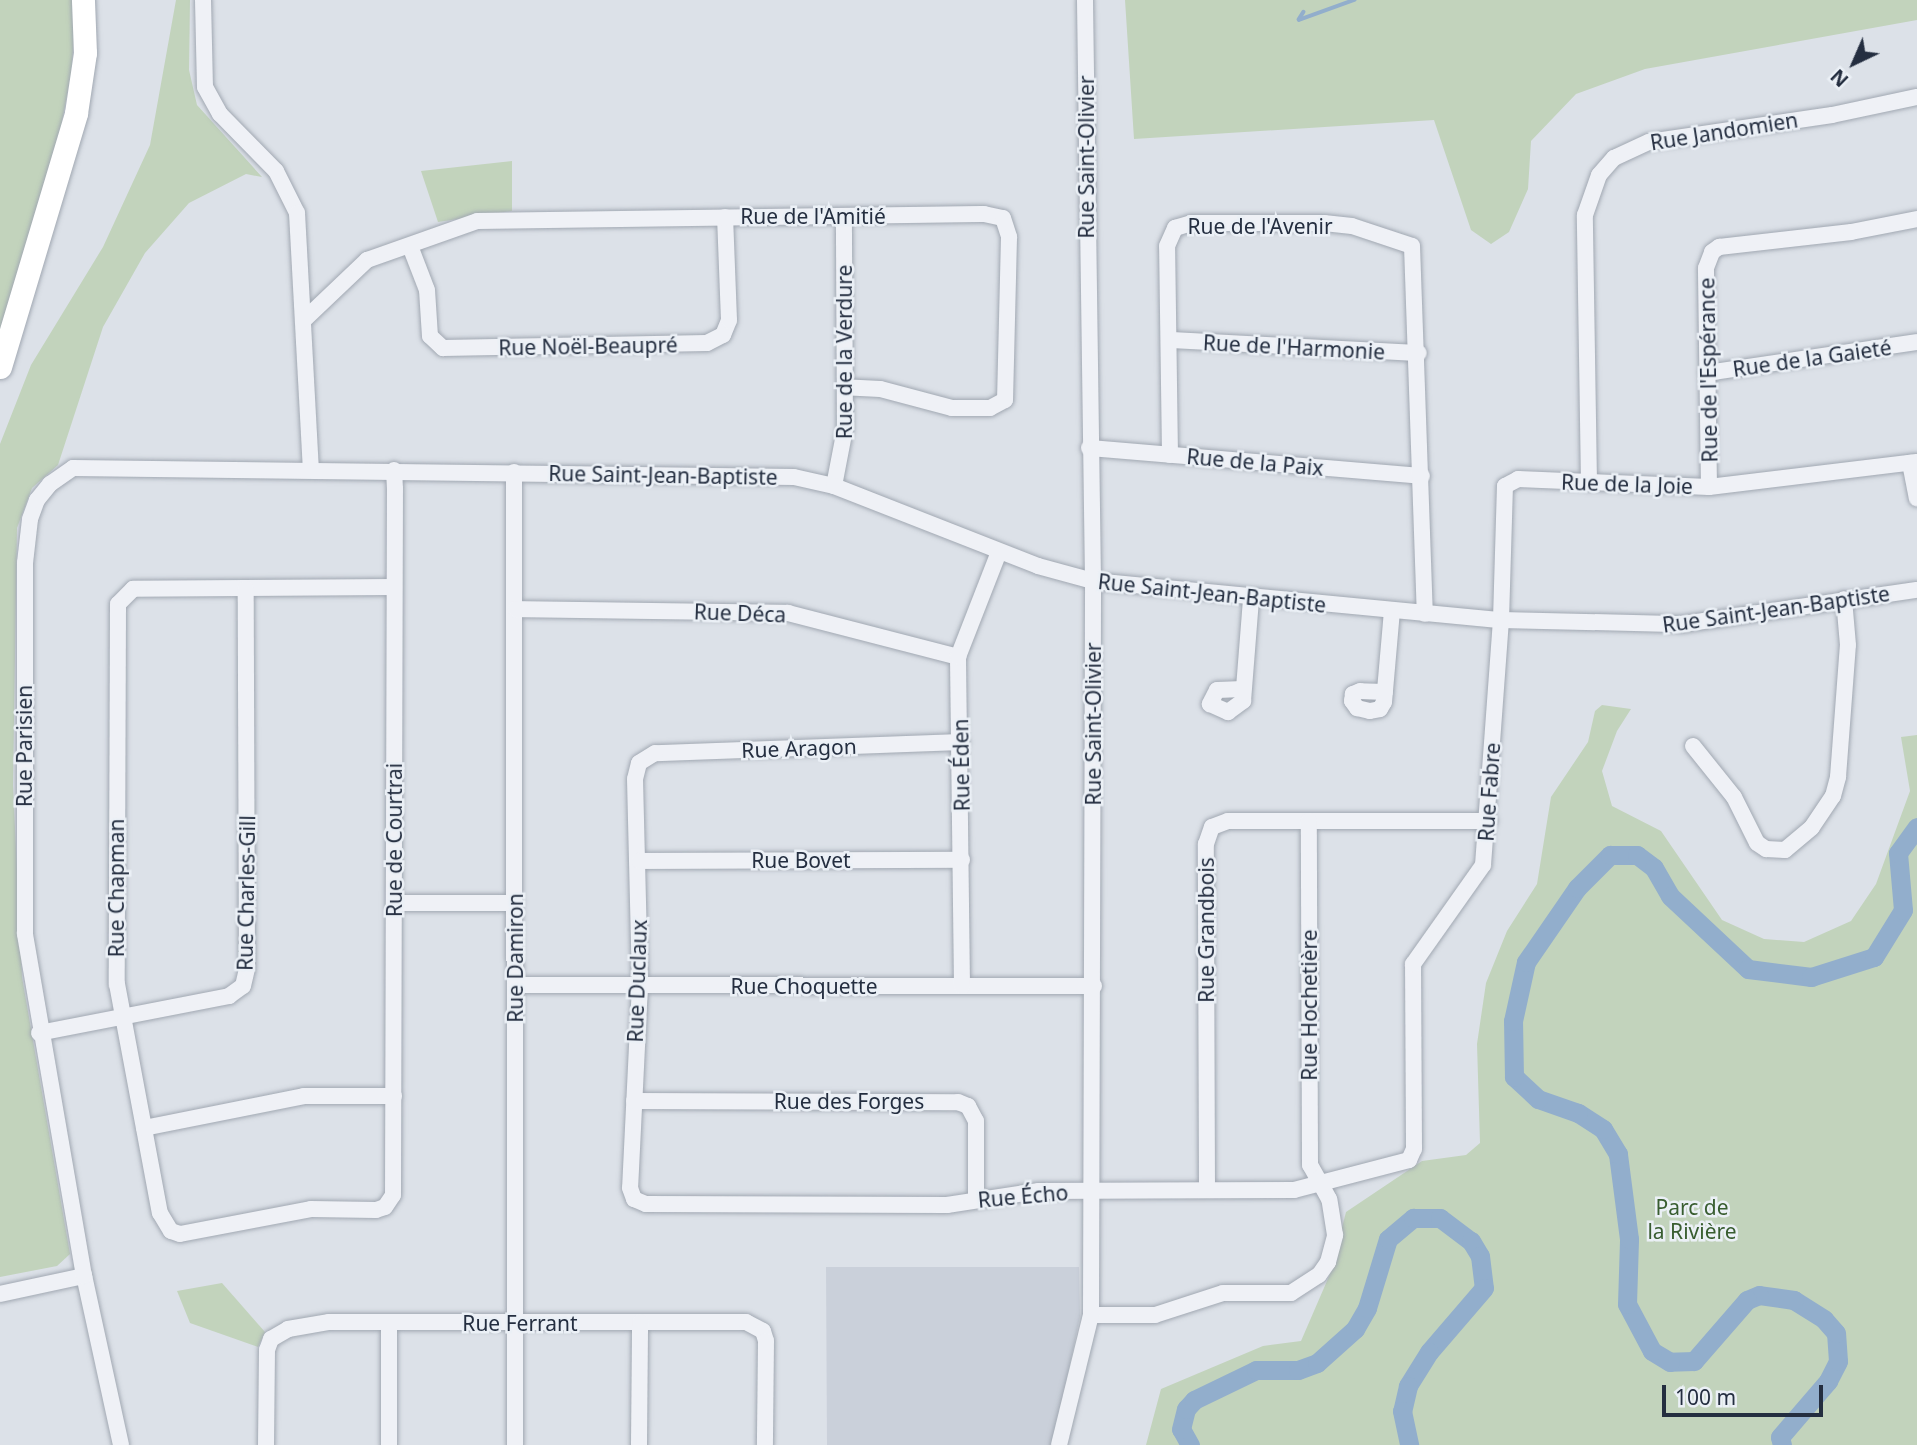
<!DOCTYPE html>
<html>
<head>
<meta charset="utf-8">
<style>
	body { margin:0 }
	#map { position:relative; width:1917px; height:1445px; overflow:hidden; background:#dce1e8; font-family:"Noto Sans",sans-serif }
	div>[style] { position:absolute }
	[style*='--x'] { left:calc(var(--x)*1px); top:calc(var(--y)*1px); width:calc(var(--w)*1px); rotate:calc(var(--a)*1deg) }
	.built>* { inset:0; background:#cad0da }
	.green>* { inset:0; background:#c2d3bc }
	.stream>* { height:3.5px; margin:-1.75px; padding:0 1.75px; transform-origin:1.75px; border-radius:1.75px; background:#92aecc }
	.river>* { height:19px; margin:-9.5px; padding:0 9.5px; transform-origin:9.5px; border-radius:9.5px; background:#92aecc }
	.roads { filter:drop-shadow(0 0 2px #a1a8b2) drop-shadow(0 0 2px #a1a8b2) }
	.minor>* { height:16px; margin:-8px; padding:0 8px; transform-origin:8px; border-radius:8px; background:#eff1f6 }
	.highway>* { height:23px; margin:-11.5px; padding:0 11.5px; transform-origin:11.5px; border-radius:11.5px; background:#fff }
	span { translate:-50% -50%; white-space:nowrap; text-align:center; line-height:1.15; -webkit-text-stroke:5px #ebf0f6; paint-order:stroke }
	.street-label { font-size:21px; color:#242e40 }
	.park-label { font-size:21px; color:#385d30 }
	.north { position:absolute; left:1819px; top:28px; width:70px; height:70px; -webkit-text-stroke:5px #ebf0f6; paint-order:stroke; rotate:224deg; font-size:19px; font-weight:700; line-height:28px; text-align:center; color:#242e40 }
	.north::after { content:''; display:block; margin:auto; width:24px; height:32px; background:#242e40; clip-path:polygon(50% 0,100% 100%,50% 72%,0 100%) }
	.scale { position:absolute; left:1662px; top:1385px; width:161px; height:32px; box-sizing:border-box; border:4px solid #242e40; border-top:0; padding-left:9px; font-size:21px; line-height:24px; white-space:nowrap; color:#242e40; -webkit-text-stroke:5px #ebf0f6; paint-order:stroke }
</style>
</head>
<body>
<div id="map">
	<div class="built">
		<i style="clip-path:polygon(826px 1267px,1079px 1267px,1080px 1316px,1053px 1445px,827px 1445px)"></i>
	</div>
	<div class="green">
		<i style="clip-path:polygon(0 0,72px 0,75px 25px,71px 75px,58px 142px,0 331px)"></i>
		<i style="clip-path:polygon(176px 0,190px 0,189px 70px,197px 105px,262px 177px,246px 174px,189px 203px,145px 253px,103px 327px,58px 465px,32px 488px,17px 528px,13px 785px,22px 977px,70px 1254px,57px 1266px,0 1277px,0 444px,31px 365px,103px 247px,150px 145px)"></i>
		<i style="clip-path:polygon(1125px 0,1917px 0,1917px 20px,1645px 69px,1576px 94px,1531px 141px,1528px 189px,1509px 232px,1491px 244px,1471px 230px,1434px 120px,1134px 139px)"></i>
		<i style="clip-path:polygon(512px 161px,512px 211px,438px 222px,421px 171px)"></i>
		<i style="clip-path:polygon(1602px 705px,1631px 709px,1617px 731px,1602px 771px,1612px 806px,1661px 831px,1722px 920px,1764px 939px,1804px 942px,1851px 921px,1876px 884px,1910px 791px,1901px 737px,1917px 735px,1917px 1445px,1146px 1445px,1161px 1389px,1263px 1346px,1301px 1341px,1330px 1274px,1346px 1212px,1422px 1161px,1466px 1155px,1480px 1143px,1477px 1044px,1486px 983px,1507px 931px,1537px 884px,1551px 797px,1588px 742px,1595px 711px)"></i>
		<i style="clip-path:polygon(222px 1283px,265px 1332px,258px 1347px,190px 1323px,177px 1291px)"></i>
	</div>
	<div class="stream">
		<i style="--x:1304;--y:12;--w:9;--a:122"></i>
		<i style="--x:1299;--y:20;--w:59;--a:-20"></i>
	</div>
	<div class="river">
		<i style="--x:1190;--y:1445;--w:18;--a:-119"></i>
		<i style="--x:1181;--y:1429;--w:21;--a:-76"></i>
		<i style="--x:1186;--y:1409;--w:12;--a:-48"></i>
		<i style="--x:1194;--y:1400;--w:69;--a:-25.8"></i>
		<i style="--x:1256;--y:1370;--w:42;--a:0"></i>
		<i style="--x:1298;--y:1370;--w:20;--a:-20"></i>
		<i style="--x:1317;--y:1363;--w:51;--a:-41.8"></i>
		<i style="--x:1355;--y:1329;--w:24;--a:-60"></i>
		<i style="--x:1367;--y:1308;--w:72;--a:-73.1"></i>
		<i style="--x:1388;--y:1239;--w:33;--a:-40"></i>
		<i style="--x:1413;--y:1218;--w:27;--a:0"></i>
		<i style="--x:1440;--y:1218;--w:39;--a:37"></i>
		<i style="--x:1471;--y:1241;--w:17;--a:59"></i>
		<i style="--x:1480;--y:1256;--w:32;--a:83"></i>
		<i style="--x:1484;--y:1288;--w:84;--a:130.7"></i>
		<i style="--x:1429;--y:1352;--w:40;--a:122"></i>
		<i style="--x:1408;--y:1386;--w:26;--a:103"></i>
		<i style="--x:1402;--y:1411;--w:35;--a:78"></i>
		<i style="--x:1782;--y:1445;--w:8;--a:-104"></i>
		<i style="--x:1780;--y:1437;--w:74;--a:-49.4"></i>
		<i style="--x:1828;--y:1381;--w:22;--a:-63"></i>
		<i style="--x:1838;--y:1361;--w:28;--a:-94"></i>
		<i style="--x:1836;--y:1333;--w:18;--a:-131"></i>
		<i style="--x:1824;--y:1319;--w:36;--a:-148"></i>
		<i style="--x:1794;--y:1300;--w:35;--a:-172"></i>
		<i style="--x:1759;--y:1295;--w:13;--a:157"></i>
		<i style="--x:1747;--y:1300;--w:81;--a:131"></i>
		<i style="--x:1694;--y:1361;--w:24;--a:178"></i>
		<i style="--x:1670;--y:1362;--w:21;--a:-149"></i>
		<i style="--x:1652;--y:1351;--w:53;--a:-118"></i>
		<i style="--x:1627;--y:1304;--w:65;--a:-88.2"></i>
		<i style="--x:1629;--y:1239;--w:86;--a:-97.4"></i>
		<i style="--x:1618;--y:1154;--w:29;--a:-121"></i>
		<i style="--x:1603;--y:1129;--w:30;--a:-147"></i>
		<i style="--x:1578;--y:1113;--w:42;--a:-160.7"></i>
		<i style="--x:1538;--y:1099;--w:33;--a:-137"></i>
		<i style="--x:1514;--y:1077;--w:56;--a:-91"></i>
		<i style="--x:1513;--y:1021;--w:60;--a:-77.6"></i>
		<i style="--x:1526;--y:962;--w:90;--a:-55.4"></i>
		<i style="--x:1577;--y:888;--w:47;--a:-45"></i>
		<i style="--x:1610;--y:855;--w:27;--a:0"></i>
		<i style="--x:1637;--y:855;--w:21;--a:37"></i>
		<i style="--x:1654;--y:868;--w:32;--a:60"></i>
		<i style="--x:1670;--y:896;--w:107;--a:43.1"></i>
		<i style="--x:1748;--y:969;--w:64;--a:7.2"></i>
		<i style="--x:1811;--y:977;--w:66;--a:-17.6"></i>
		<i style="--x:1874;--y:957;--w:55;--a:-58.3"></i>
		<i style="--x:1903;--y:910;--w:57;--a:-95"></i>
		<i style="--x:1898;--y:853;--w:32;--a:-54"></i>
	</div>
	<div class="roads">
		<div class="minor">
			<i style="--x:203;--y:0;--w:87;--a:88.7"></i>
			<i style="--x:205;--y:87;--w:31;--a:61"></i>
			<i style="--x:220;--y:114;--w:80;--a:45.5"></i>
			<i style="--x:276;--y:171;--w:47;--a:63.4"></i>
			<i style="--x:297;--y:213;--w:256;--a:86.9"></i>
			<i style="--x:410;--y:246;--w:47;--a:68.9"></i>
			<i style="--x:427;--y:290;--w:46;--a:86.3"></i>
			<i style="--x:430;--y:336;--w:18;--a:43"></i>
			<i style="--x:443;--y:348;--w:264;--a:-1.1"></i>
			<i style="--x:707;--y:343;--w:18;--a:-27"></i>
			<i style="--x:723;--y:335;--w:16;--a:-68"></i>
			<i style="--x:729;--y:320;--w:103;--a:-92.2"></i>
			<i style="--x:305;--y:319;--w:86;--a:-43.6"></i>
			<i style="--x:367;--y:260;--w:117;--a:-19.5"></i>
			<i style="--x:477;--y:221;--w:507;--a:-0.79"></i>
			<i style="--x:984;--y:214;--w:19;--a:12"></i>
			<i style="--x:1003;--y:218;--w:20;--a:72"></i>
			<i style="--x:1009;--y:237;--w:163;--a:91.4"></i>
			<i style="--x:1005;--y:400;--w:17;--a:152"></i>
			<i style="--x:990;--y:408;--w:38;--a:180"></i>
			<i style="--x:952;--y:408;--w:74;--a:-165.2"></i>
			<i style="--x:880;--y:389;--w:34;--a:-177"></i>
			<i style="--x:1170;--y:340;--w:249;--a:3"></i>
			<i style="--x:1707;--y:373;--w:212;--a:-8.4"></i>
			<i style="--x:1089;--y:448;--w:334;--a:4.8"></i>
			<i style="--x:1170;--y:455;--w:209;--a:-90.8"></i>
			<i style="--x:1167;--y:246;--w:20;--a:-66"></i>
			<i style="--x:1175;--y:228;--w:17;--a:-17"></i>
			<i style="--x:1191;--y:223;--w:133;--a:0"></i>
			<i style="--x:1324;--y:223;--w:28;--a:6"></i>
			<i style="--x:1352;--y:226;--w:63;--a:18.4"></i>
			<i style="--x:1412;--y:246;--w:368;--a:88"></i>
			<i style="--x:1910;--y:463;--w:36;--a:79"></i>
			<i style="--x:514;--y:472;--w:973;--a:89.94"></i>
			<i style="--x:1589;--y:483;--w:268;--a:-90.9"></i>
			<i style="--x:1585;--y:215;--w:42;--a:-70.7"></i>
			<i style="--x:1599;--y:175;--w:23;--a:-49"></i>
			<i style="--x:1614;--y:158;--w:38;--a:-25"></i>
			<i style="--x:1649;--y:142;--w:185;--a:-8.4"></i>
			<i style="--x:1832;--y:115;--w:87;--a:-12"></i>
			<i style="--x:834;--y:486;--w:58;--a:-79.1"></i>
			<i style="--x:845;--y:429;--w:213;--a:-90.3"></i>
			<i style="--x:1709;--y:487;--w:219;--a:-90.8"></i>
			<i style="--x:1706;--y:268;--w:17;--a:-69"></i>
			<i style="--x:1712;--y:252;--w:9;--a:-36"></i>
			<i style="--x:1719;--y:247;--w:133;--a:-6.5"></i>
			<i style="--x:1851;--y:232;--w:67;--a:-11.1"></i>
			<i style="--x:394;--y:587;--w:261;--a:179.6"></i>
			<i style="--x:133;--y:589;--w:21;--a:135"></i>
			<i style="--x:118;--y:604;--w:380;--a:90.2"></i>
			<i style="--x:117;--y:984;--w:233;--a:79.4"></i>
			<i style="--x:160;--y:1213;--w:21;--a:59"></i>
			<i style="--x:171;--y:1231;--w:9;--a:18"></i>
			<i style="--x:180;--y:1234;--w:133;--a:-10.8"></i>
			<i style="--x:311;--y:1209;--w:65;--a:0.9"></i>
			<i style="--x:376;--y:1210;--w:9;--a:-18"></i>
			<i style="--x:385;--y:1207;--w:14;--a:-56"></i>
			<i style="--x:393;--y:1195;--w:706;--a:-89.84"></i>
			<i style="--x:395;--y:489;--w:19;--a:-93"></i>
			<i style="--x:516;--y:609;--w:272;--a:0.8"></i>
			<i style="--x:788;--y:613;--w:176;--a:14.5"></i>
			<i style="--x:1243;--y:689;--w:26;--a:178"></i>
			<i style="--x:1217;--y:690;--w:16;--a:117"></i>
			<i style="--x:1210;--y:704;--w:20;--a:24"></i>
			<i style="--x:1228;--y:712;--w:19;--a:-36"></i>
			<i style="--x:1243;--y:701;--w:102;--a:-85.5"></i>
			<i style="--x:1385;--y:692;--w:25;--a:-178"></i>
			<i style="--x:1360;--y:691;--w:8;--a:157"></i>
			<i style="--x:1353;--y:694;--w:7;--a:98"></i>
			<i style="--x:1352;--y:701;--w:9;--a:54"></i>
			<i style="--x:1357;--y:708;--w:13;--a:13"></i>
			<i style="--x:1370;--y:711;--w:10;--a:-11"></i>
			<i style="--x:1380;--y:709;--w:8;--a:-60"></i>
			<i style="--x:1384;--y:702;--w:91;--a:-85"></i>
			<i style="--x:961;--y:742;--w:306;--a:177.9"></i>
			<i style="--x:655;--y:753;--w:19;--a:148"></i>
			<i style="--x:639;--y:763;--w:16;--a:104"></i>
			<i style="--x:635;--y:779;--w:206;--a:88.6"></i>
			<i style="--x:640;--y:985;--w:203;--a:92.8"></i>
			<i style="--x:630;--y:1188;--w:12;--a:70"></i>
			<i style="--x:634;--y:1199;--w:13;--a:23"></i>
			<i style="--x:646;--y:1204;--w:301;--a:0.2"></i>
			<i style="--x:947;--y:1205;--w:93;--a:-8.7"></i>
			<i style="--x:1039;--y:1191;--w:255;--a:-0.2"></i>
			<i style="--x:1294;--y:1190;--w:119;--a:-14.6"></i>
			<i style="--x:1409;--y:1160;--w:12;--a:-66"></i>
			<i style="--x:1414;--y:1149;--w:185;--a:-90.3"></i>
			<i style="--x:1413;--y:964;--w:121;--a:-54.7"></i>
			<i style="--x:1483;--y:865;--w:246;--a:-85.8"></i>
			<i style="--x:1501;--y:620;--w:134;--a:-88.3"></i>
			<i style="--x:1505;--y:486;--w:15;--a:-28"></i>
			<i style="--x:1518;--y:479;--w:191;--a:2.4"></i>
			<i style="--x:1709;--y:487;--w:209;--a:-6.9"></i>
			<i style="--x:1693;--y:746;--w:65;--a:51.2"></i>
			<i style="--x:1734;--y:797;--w:51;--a:63.4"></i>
			<i style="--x:1757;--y:843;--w:11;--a:34"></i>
			<i style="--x:1766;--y:849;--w:19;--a:3"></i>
			<i style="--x:1785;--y:850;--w:35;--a:-40"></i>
			<i style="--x:1812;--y:827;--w:37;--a:-56"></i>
			<i style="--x:1833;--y:796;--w:20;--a:-75"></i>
			<i style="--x:1838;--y:777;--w:132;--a:-85.7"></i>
			<i style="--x:1848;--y:645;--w:46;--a:-95"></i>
			<i style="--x:640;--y:861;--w:322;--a:-0.2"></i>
			<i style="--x:395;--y:903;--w:120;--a:0"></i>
			<i style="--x:515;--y:985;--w:579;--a:0.1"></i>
			<i style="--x:962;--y:986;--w:329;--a:-90.7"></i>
			<i style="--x:958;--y:657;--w:113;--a:-68.7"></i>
			<i style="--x:39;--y:1033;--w:194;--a:-11"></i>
			<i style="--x:229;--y:996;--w:17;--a:-36"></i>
			<i style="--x:243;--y:986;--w:18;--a:-77"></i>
			<i style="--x:247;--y:968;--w:379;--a:-90.2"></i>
			<i style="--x:634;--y:1101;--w:324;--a:0.2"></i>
			<i style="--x:958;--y:1102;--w:11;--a:22"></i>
			<i style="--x:968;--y:1106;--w:17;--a:62"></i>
			<i style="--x:976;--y:1121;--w:78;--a:90"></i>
			<i style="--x:144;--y:1128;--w:163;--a:-11.3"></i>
			<i style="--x:304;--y:1096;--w:90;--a:0"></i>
			<i style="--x:1207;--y:1189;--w:345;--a:-90.2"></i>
			<i style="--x:1206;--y:844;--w:18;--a:-71"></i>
			<i style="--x:1212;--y:827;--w:17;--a:-21"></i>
			<i style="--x:1228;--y:821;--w:261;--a:0"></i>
			<i style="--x:0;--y:1294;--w:86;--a:-12.1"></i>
			<i style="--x:1091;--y:1315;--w:64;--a:0"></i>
			<i style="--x:1155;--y:1315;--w:71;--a:-17.9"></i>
			<i style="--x:1223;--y:1293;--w:68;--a:0"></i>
			<i style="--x:1291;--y:1293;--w:33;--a:-33"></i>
			<i style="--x:1319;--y:1275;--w:16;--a:-55"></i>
			<i style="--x:1328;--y:1262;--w:28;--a:-75"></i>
			<i style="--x:1335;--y:1235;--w:36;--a:-99"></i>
			<i style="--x:1329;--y:1199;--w:39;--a:-119"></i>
			<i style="--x:1310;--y:1165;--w:344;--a:-90.2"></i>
			<i style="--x:121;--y:1445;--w:173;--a:-102.3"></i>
			<i style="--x:84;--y:1276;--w:347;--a:-99.8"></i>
			<i style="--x:25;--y:934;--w:371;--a:-90"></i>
			<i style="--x:25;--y:563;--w:44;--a:-83.5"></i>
			<i style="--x:30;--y:519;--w:20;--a:-70"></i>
			<i style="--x:37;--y:500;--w:21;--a:-51"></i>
			<i style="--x:50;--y:484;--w:28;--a:-35"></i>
			<i style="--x:73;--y:468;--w:721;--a:0.72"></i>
			<i style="--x:794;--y:477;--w:41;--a:12.7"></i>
			<i style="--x:834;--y:486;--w:219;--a:21.4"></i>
			<i style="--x:1038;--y:566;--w:57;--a:15.3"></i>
			<i style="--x:1093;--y:581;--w:410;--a:5.5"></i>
			<i style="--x:1501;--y:620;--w:182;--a:1.3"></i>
			<i style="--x:1683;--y:624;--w:236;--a:-8.3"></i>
			<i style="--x:266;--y:1445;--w:95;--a:-89.4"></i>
			<i style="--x:267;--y:1350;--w:12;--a:-70"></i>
			<i style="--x:271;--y:1339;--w:20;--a:-30"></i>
			<i style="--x:288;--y:1329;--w:42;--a:-9.7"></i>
			<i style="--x:329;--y:1322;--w:417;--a:0"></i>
			<i style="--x:746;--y:1322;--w:19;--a:28"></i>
			<i style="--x:763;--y:1331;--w:10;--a:73"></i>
			<i style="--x:766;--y:1341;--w:104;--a:90.6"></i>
			<i style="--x:389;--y:1445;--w:123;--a:-90"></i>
			<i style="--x:639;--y:1445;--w:123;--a:-89.5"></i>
			<i style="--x:1059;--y:1445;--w:134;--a:-76.2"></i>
			<i style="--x:1091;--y:1315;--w:734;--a:-89.84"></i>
			<i style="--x:1093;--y:581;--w:581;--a:-90.79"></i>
		</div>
		<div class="highway">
			<i style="--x:0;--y:367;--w:265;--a:-73.3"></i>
			<i style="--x:76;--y:113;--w:61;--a:-81.5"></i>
			<i style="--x:85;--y:53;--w:53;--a:-92.2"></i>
		</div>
	</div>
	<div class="street-label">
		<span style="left:1724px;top:131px;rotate:-9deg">Rue Jandomien</span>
		<span style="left:1086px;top:157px;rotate:-90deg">Rue Saint-Olivier</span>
		<span style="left:813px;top:216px">Rue de l'Amitié</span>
		<span style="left:1260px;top:226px">Rue de l'Avenir</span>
		<span style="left:588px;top:346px;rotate:-1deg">Rue Noël-Beaupré</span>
		<span style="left:1294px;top:347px;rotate:3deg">Rue de l'Harmonie</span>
		<span style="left:844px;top:352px;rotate:-90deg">Rue de la Verdure</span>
		<span style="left:1812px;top:358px;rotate:-8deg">Rue de la Gaieté</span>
		<span style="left:1708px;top:370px;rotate:-91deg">Rue de l'Espérance</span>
		<span style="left:1255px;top:462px;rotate:5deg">Rue de la Paix</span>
		<span style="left:663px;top:475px;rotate:1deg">Rue Saint-Jean-Baptiste</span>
		<span style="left:1627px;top:484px;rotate:2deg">Rue de la Joie</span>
		<span style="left:1212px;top:593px;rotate:6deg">Rue Saint-Jean-Baptiste</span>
		<span style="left:1776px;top:609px;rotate:-8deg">Rue Saint-Jean-Baptiste</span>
		<span style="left:740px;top:613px;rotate:2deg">Rue Déca</span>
		<span style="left:1093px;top:724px;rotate:-90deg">Rue Saint-Olivier</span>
		<span style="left:24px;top:746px;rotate:-90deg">Rue Parisien</span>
		<span style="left:799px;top:748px;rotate:-2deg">Rue Aragon</span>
		<span style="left:961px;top:765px;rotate:-91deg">Rue Éden</span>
		<span style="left:1489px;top:792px;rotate:-86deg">Rue Fabre</span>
		<span style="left:394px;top:840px;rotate:-90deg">Rue de Courtrai</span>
		<span style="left:801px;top:860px">Rue Bovet</span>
		<span style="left:116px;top:888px;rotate:-90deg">Rue Chapman</span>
		<span style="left:246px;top:893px;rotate:-89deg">Rue Charles-Gill</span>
		<span style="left:1206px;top:930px;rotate:-90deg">Rue Grandbois</span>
		<span style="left:515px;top:958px;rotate:-90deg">Rue Damiron</span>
		<span style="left:637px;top:981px;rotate:-88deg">Rue Duclaux</span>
		<span style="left:804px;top:986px">Rue Choquette</span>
		<span style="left:1309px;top:1005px;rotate:-90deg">Rue Hochetière</span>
		<span style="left:849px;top:1101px">Rue des Forges</span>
		<span style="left:1023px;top:1196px;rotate:-5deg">Rue Écho</span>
		<span style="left:520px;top:1323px">Rue Ferrant</span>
	</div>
	<div class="park-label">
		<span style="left:1692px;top:1219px">Parc de<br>la Rivière</span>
	</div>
	<div class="north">N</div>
	<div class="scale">100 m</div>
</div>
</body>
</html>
